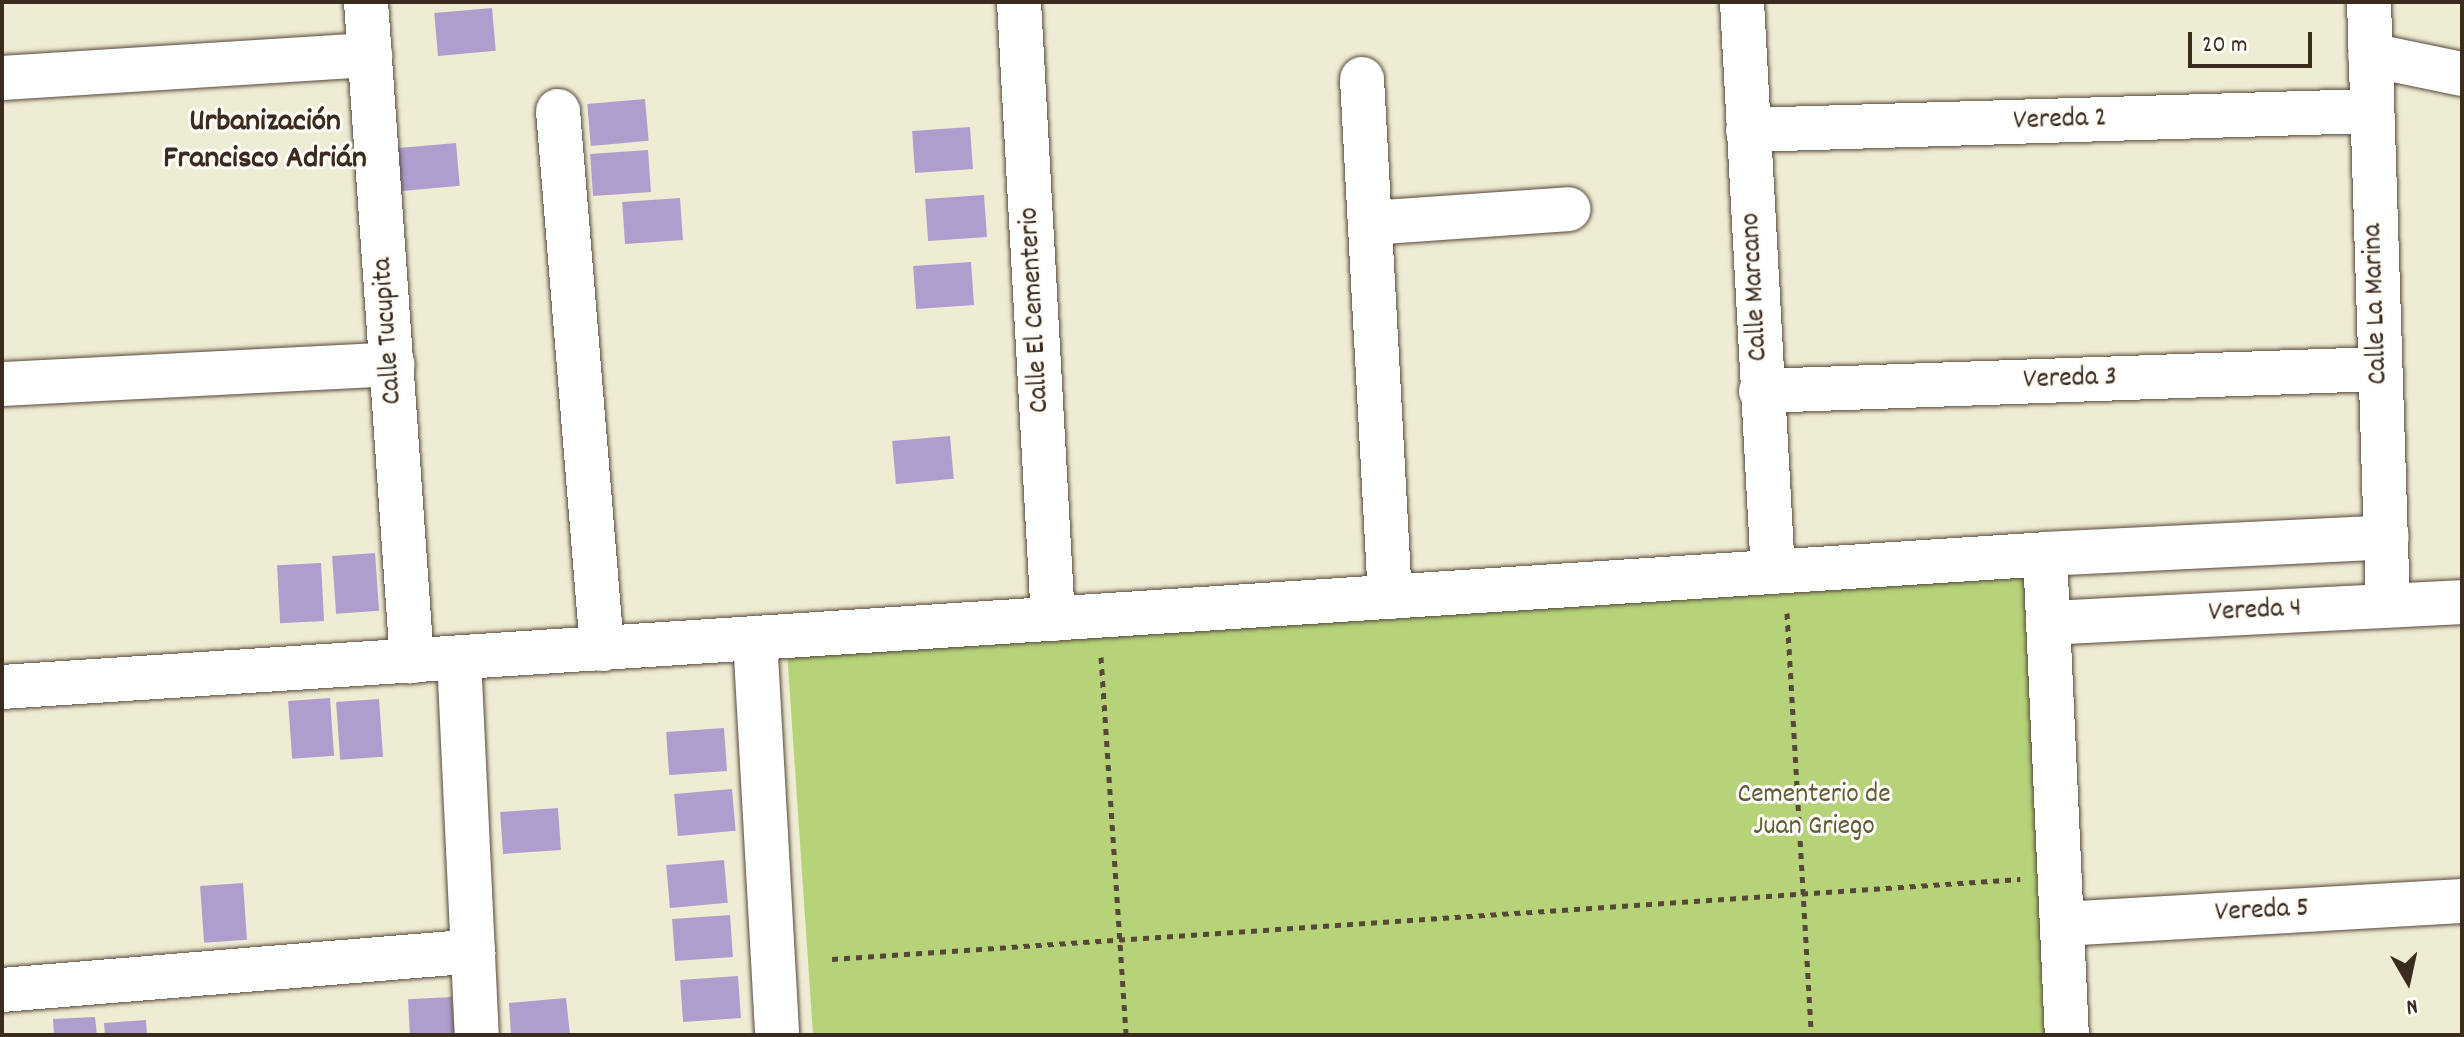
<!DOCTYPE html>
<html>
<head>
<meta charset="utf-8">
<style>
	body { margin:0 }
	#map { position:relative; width:2464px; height:1037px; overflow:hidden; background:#efecd4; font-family:Dekko,sans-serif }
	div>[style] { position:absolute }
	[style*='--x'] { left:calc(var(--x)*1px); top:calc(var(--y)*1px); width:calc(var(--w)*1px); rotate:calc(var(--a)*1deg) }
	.green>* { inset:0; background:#b6d37a }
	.building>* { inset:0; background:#ae9dcd; transform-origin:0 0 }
	.path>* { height:5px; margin-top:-2.5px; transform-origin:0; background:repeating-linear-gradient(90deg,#564739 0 6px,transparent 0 12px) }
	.roads { filter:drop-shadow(0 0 2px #564739) drop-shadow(0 0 2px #564739) }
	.minor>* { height:44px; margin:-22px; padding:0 22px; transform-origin:22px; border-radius:22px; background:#fff }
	span { translate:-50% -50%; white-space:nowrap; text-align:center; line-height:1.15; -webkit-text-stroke:6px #fdfcf7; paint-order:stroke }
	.street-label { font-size:28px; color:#3b2a1e }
	.park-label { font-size:28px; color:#605d3a }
	.quarter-label { font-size:32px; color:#3b2a1e; font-weight:700 }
	.frame { position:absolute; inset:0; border:4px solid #3b2a1e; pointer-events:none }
	.north { position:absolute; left:2368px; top:941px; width:80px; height:80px; -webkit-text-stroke:6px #fdfcf7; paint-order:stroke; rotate:171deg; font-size:22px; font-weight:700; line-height:32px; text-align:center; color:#3b2a1e }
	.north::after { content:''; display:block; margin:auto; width:28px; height:36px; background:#3b2a1e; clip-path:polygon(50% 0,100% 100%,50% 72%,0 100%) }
	.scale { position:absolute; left:2188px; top:32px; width:124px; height:36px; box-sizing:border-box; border:4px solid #3b2a1e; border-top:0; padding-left:10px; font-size:24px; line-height:28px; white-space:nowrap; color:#3b2a1e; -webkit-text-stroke:6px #fdfcf7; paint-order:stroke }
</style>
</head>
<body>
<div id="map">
	<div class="green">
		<i style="clip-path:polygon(2025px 576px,2050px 1035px,813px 1035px,787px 651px)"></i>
	</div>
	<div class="building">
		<i style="left:492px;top:8px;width:43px;height:58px;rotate:85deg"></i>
		<i style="left:645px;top:99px;width:42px;height:58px;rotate:85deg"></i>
		<i style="left:970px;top:127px;width:42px;height:58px;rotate:86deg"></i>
		<i style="left:456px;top:143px;width:43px;height:58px;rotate:85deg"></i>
		<i style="left:648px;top:150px;width:42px;height:58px;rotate:86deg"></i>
		<i style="left:984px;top:195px;width:42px;height:59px;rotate:86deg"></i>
		<i style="left:680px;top:198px;width:42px;height:58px;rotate:86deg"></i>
		<i style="left:971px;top:262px;width:43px;height:58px;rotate:86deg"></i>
		<i style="left:950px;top:436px;width:43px;height:58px;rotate:85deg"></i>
		<i style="left:375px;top:553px;width:58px;height:43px;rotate:86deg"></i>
		<i style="left:321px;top:563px;width:58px;height:44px;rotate:87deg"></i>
		<i style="left:330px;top:698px;width:58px;height:42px;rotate:86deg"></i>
		<i style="left:379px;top:699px;width:58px;height:43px;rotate:86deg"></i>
		<i style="left:724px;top:728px;width:43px;height:58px;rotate:86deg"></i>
		<i style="left:732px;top:789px;width:42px;height:58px;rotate:85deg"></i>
		<i style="left:558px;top:808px;width:42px;height:58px;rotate:86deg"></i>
		<i style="left:724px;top:860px;width:43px;height:58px;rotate:85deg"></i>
		<i style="left:243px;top:883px;width:57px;height:43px;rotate:86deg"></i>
		<i style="left:730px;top:915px;width:42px;height:58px;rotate:86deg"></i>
		<i style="left:738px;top:976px;width:42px;height:58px;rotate:86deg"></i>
		<i style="left:452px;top:997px;width:38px;height:44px;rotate:87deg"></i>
		<i style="clip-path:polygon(566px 998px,570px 1035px,511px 1035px,509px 1003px)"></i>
		<i style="clip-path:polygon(95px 1017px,97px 1035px,54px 1035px,53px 1019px)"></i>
		<i style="clip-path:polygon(146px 1020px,147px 1035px,105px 1035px,104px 1023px)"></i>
	</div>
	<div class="path">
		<i style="--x:1787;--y:613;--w:423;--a:86.7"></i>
		<i style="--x:1101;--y:657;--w:379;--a:86.2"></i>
		<i style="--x:832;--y:959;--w:1191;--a:-3.85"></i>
	</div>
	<div class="roads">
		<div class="minor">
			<i style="--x:366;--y:2;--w:661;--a:86.01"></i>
			<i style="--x:1019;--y:2;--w:618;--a:86.85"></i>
			<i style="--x:1742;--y:2;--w:571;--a:86.89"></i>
			<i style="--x:2369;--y:2;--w:603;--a:88.2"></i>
			<i style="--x:2370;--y:55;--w:94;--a:11.7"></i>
			<i style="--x:2;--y:78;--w:369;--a:-3.6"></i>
			<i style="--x:1362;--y:79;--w:519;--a:86.91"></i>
			<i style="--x:558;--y:111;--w:540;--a:85.32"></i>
			<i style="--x:1748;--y:130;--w:623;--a:-1.75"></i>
			<i style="--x:1370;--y:223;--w:199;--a:-4"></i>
			<i style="--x:2;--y:384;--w:391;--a:-2.9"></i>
			<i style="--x:1761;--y:391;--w:617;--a:-2.04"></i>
			<i style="--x:2045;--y:554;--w:482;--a:87.4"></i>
			<i style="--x:2048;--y:623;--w:415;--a:-2.9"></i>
			<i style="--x:755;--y:638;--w:398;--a:86.8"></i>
			<i style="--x:459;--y:658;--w:377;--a:87.3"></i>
			<i style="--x:2;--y:687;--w:2047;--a:-3.72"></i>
			<i style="--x:2045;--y:554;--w:342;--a:-2.8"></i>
			<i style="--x:2062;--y:924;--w:401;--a:-3.3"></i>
			<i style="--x:2;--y:990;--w:473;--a:-4.7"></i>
		</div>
	</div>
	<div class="street-label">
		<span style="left:2060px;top:121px;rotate:-2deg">Vereda 2</span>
		<span style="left:1756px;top:287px;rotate:-93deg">Calle Marcano</span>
		<span style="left:2377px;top:304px;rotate:-92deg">Calle La Marina</span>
		<span style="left:1036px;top:310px;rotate:-93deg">Calle El Cementerio</span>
		<span style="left:389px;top:331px;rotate:-94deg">Calle Tucupita</span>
		<span style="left:2070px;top:380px;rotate:-2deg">Vereda 3</span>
		<span style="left:2255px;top:612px;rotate:-3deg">Vereda 4</span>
		<span style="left:2262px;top:912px;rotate:-3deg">Vereda 5</span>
	</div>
	<div class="park-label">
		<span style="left:1814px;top:812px">Cementerio de<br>Juan Griego</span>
	</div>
	<div class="quarter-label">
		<span style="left:265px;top:142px">Urbanización<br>Francisco Adrián</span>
	</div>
	<div class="frame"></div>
	<div class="north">N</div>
	<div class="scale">20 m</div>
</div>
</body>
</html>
